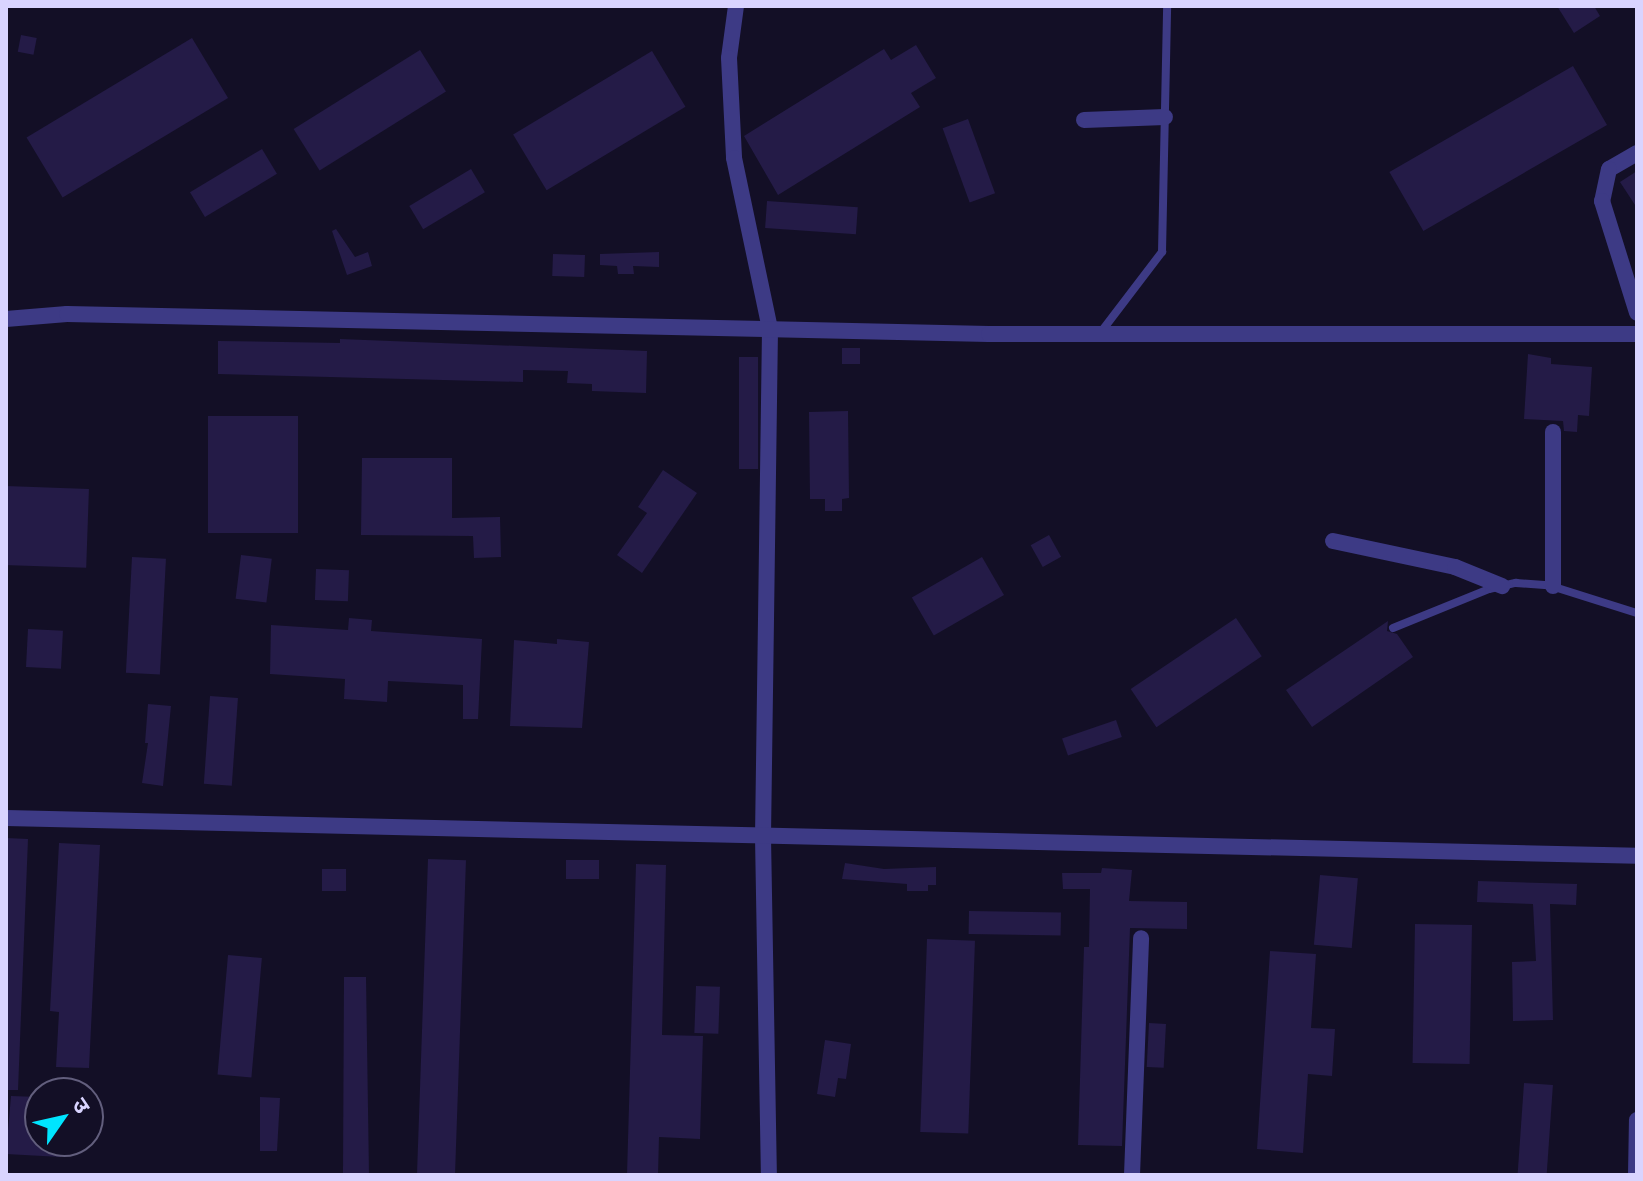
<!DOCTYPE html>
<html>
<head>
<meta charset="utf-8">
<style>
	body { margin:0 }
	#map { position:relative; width:1643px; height:1181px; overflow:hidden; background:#130f26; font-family:"Noto Sans","Noto Sans Devanagari",sans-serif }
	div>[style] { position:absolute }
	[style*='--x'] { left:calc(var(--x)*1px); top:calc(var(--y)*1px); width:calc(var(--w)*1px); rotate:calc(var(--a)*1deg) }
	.building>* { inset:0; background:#241b47; transform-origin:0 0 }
	.service>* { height:8px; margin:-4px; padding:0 4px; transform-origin:4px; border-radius:4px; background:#3d3a85 }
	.minor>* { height:16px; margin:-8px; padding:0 8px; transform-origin:8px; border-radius:8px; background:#3d3a85 }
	span { translate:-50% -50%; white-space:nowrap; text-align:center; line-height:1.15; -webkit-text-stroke:6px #130f26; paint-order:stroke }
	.frame { position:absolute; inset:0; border:8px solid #d9d4ff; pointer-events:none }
	.north { position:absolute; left:24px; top:1077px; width:80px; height:80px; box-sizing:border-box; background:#130f26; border:2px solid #625e7d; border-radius:50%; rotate:56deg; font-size:22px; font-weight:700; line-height:32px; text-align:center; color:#d9d4ff }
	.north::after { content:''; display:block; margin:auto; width:28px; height:36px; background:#00e5ff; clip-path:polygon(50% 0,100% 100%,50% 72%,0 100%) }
</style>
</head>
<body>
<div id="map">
	<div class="building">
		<i style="clip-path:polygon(1557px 6px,1594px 6px,1600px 16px,1574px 33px)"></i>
		<i style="left:21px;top:35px;width:16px;height:17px;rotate:11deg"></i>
		<i style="left:192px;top:38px;width:70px;height:193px;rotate:59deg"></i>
		<i style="clip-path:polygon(916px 45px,936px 78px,911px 93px,920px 107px,778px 195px,744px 136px,884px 49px,891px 60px)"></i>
		<i style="left:420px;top:50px;width:49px;height:149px;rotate:58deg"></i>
		<i style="left:652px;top:51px;width:65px;height:162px;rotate:59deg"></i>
		<i style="left:1573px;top:66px;width:68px;height:212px;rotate:60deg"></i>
		<i style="left:968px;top:119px;width:79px;height:27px;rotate:70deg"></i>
		<i style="left:262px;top:149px;width:29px;height:84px;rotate:59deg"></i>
		<i style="left:471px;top:169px;width:27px;height:72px;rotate:59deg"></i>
		<i style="clip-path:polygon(1637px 171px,1637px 208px,1620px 182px)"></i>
		<i style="left:767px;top:201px;width:91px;height:27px;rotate:4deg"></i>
		<i style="clip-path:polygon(336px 229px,355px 257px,368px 252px,372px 266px,347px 275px,332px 231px)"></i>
		<i style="clip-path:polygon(659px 252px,659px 267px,633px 266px,634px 274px,618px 274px,617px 266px,600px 265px,600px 254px)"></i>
		<i style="left:553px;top:254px;width:32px;height:22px;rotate:2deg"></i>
		<i style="clip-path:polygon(340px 339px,647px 351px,646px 393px,592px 391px,592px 384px,567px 383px,568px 371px,523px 370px,523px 382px,218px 374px,218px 341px,340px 343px)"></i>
		<i style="left:842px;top:348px;width:18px;height:16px"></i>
		<i style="clip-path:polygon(1528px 354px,1551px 358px,1551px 364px,1592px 367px,1589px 416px,1578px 415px,1577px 432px,1564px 431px,1563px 421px,1524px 419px)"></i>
		<i style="left:739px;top:357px;width:19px;height:112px"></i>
		<i style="clip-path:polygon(848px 411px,849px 498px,842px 499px,842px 511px,825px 511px,825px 499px,810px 499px,809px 412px)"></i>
		<i style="left:208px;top:416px;width:90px;height:117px"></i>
		<i style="clip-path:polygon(362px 458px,452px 458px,452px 518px,500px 517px,501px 557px,474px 558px,473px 536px,361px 535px)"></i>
		<i style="clip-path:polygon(663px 470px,697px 493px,642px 573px,617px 555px,647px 513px,638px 507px)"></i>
		<i style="left:6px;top:486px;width:83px;height:79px;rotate:2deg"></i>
		<i style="left:1049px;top:535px;width:25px;height:21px;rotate:61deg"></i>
		<i style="left:241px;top:555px;width:31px;height:44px;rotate:7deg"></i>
		<i style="left:132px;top:557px;width:34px;height:116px;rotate:3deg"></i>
		<i style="left:982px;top:557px;width:44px;height:81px;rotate:60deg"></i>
		<i style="left:316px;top:569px;width:33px;height:31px;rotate:2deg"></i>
		<i style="clip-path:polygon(349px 618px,372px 620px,371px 631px,482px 639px,478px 719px,463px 719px,463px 685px,388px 681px,387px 702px,344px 699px,345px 679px,270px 674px,271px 625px,348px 630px)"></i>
		<i style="left:1236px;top:618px;width:46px;height:127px;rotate:56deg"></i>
		<i style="clip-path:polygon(1388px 621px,1387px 631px,1397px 634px,1413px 657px,1312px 727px,1286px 690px)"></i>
		<i style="left:28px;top:629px;width:35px;height:38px;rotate:3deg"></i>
		<i style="clip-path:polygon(557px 639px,589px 642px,582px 728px,510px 726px,514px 640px,557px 644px)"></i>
		<i style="left:210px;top:696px;width:28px;height:88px;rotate:4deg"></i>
		<i style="clip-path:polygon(148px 704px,171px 706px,163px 786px,142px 783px,148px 743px,145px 743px)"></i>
		<i style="left:1116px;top:720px;width:18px;height:57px;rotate:71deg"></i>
		<i style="clip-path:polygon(6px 838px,28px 839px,18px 1090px,6px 1090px)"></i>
		<i style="clip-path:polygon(59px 843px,100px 845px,89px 1068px,56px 1067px,59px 1012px,50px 1011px)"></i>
		<i style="left:428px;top:859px;width:38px;height:316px;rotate:2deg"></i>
		<i style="left:566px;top:860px;width:33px;height:19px"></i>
		<i style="clip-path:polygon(845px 863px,884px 869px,936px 867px,936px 885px,928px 885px,928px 891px,907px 891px,907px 884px,842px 879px)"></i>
		<i style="clip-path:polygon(636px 864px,666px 865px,662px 1035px,703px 1036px,700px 1139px,659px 1137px,658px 1175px,627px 1175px)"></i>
		<i style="clip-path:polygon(1102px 868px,1132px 870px,1129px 901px,1187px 902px,1187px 929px,1130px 928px,1122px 1146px,1078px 1145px,1084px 947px,1089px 947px,1090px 889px,1063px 889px,1062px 873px,1101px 873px)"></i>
		<i style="left:322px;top:869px;width:24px;height:22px"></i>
		<i style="left:1320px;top:875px;width:38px;height:70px;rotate:5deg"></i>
		<i style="clip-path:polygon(1478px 881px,1577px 884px,1576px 905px,1550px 904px,1553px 1020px,1513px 1021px,1512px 962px,1536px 961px,1533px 904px,1477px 902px)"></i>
		<i style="left:969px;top:911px;width:92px;height:23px;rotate:1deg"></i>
		<i style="left:1415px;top:924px;width:57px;height:139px;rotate:1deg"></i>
		<i style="left:927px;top:939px;width:48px;height:193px;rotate:2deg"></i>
		<i style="clip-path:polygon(1270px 951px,1316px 954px,1311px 1028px,1335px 1029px,1332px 1076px,1308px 1074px,1303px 1153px,1257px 1149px)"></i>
		<i style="left:228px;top:955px;width:34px;height:120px;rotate:5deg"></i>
		<i style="clip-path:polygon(344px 977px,366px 977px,369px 1175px,343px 1175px)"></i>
		<i style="left:696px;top:986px;width:24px;height:47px;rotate:2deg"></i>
		<i style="left:1149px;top:1023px;width:17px;height:44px;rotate:3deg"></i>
		<i style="clip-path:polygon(825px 1040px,851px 1044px,846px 1079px,838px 1078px,835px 1097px,817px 1094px)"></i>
		<i style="left:1524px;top:1083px;width:29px;height:92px;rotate:4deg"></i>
		<i style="clip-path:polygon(11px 1096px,39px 1097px,40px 1141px,61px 1141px,61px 1157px,6px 1154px)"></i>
		<i style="clip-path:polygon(260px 1097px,280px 1098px,277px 1151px,260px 1151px)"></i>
	</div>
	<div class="service">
		<i style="--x:1101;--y:332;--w:101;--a:-52.7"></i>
		<i style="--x:1162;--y:252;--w:246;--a:-88.8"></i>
		<i style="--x:1393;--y:628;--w:104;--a:-22.1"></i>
		<i style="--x:1489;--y:589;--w:28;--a:-13"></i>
		<i style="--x:1516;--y:583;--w:32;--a:4"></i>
		<i style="--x:1548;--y:585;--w:93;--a:17.5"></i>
	</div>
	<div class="minor">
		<i style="--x:736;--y:6;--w:52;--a:97.7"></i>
		<i style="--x:729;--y:58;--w:100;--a:87.1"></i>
		<i style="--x:734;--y:158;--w:175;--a:78.1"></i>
		<i style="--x:770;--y:329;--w:508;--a:90.79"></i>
		<i style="--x:763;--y:837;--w:338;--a:89"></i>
		<i style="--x:1084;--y:120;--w:81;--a:-2.1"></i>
		<i style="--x:1637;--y:153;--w:32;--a:150"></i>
		<i style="--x:1609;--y:169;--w:33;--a:102"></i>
		<i style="--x:1602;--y:201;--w:117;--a:72.6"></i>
		<i style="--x:6;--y:319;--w:61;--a:-4.7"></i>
		<i style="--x:67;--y:314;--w:922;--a:1.24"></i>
		<i style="--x:989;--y:334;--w:648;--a:0"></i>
		<i style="--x:1333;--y:541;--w:125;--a:12"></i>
		<i style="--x:1455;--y:567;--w:51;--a:22"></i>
		<i style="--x:1553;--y:586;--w:154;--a:-90"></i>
		<i style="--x:6;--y:818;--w:1631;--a:1.33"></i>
		<i style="--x:1132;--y:1175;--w:237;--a:-87.8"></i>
		<i style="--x:1636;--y:1175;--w:55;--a:-89"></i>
	</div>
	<div class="frame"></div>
	<div class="north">उ</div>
</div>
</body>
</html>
